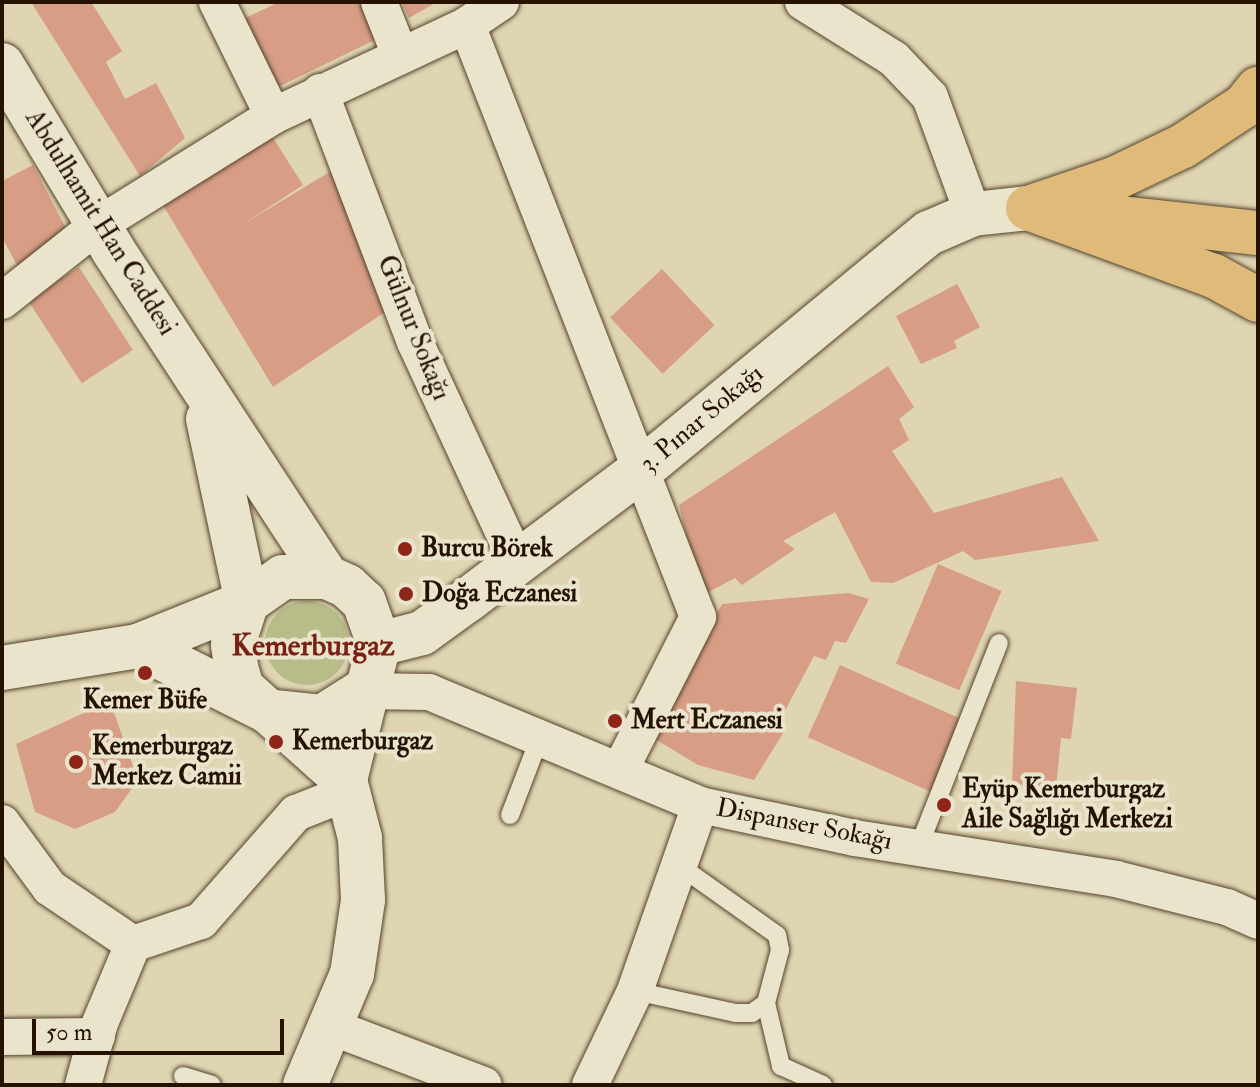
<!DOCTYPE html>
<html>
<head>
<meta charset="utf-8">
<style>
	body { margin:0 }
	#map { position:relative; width:1260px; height:1087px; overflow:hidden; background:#dfd5b2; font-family:"IM FELL Double Pica",serif }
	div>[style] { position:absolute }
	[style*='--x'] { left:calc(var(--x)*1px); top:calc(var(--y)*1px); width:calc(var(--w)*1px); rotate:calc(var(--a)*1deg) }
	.green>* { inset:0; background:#b8bc88 }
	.round { border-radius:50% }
	.building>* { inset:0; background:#d79d85; transform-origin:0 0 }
	.roads { filter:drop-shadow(0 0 2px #54432c) drop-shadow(0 0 2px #54432c) }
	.lane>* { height:18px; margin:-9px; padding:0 9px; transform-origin:9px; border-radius:9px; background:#eae4cd }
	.street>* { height:36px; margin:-18px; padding:0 18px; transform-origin:18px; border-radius:18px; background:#eae4cd }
	.secondary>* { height:44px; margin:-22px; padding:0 22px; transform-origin:22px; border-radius:22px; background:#eae4cd }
	.primary>* { height:44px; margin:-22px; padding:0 22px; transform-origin:22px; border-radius:22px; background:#e0ba79 }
	.dots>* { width:22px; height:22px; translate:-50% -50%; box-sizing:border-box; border:4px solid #eae4cd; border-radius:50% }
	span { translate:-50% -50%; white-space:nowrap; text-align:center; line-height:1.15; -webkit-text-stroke:8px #eae4cd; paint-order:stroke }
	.street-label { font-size:26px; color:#251200 }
	.poi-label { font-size:26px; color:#251200; font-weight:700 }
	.left { translate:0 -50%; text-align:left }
	.quarter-label { font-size:30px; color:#7a1f14; font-weight:700 }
	.frame { position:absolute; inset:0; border:4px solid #251200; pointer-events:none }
	.scale { position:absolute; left:32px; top:1019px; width:252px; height:36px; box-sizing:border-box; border:4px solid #251200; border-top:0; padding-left:10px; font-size:24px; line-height:28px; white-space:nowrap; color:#251200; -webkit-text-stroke:6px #eae4cd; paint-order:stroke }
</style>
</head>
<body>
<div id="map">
	<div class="green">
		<i class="round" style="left:265px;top:601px;width:84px;height:84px"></i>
	</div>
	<div class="building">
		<i style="clip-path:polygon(31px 2px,91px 2px,122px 51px,106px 62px,125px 99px,156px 83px,185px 138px,140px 176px)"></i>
		<i style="clip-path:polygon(279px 2px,364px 2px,381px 37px,272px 90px,239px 21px)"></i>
		<i style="clip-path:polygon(402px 2px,437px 2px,409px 18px)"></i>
		<i style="clip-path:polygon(270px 133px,303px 185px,240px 226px,338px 167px,394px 306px,273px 387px,161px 202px)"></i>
		<i style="clip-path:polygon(33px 165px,72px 240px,18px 267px,2px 237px,2px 181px)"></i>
		<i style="left:79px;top:267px;width:99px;height:61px;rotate:57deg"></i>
		<i style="left:662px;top:269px;width:77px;height:71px;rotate:47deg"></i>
		<i style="clip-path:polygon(957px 284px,980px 327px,954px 341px,957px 348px,921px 364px,896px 316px)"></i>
		<i style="clip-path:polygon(888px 366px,914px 407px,899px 419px,909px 440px,892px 451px,934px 513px,1062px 477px,1099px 541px,975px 560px,963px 551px,893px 583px,871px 582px,835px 512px,783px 541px,795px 549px,742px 585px,735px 578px,701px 596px,679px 505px)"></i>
		<i style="left:938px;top:564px;width:69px;height:108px;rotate:23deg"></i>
		<i style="clip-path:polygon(848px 593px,869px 599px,846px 643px,835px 641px,826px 660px,814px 656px,778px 724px,785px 730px,754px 780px,698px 765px,650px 736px,722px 604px)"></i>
		<i style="left:840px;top:665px;width:135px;height:79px;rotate:24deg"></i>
		<i style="clip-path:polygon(1016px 681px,1077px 688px,1071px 739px,1061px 738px,1056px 788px,1012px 784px)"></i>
		<i style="clip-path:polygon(110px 701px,138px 780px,115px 812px,75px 829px,35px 812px,16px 744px)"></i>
	</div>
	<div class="roads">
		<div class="lane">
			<i style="--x:510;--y:815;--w:84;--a:-69"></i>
			<i style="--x:919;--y:846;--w:218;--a:-68.5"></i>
			<i style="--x:635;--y:991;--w:103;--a:12.3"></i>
			<i style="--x:736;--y:1013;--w:16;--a:0"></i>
			<i style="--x:752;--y:1013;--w:17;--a:-36"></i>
			<i style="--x:766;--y:1003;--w:55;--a:-75.2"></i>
			<i style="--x:780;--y:950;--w:15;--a:-101"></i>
			<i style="--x:777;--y:935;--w:119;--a:-144.6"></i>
			<i style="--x:766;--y:1003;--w:65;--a:76.6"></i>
			<i style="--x:781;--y:1066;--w:46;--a:24.3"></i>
			<i style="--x:183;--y:1076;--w:30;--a:17"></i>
		</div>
		<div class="street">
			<i style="--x:217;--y:2;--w:127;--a:63.8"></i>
			<i style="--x:379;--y:2;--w:57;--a:68.4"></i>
			<i style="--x:803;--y:2;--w:107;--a:32.1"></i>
			<i style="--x:894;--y:59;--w:52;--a:46.5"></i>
			<i style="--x:930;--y:97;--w:125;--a:69.8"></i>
			<i style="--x:467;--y:25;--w:635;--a:68.68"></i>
			<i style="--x:698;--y:617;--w:172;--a:117"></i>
			<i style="--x:320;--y:92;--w:267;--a:69.2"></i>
			<i style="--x:415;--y:342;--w:240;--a:65.1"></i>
			<i style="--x:2;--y:301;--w:122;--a:-38.4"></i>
			<i style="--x:98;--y:225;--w:206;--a:-31.9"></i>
			<i style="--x:273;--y:116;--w:214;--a:-25.1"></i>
			<i style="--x:467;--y:25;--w:41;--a:-34.1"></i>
			<i style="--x:363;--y:691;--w:66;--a:0.9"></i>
			<i style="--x:429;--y:692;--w:294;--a:22.6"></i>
			<i style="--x:700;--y:805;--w:158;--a:12"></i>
			<i style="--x:855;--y:838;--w:264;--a:8.9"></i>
			<i style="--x:1116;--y:879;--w:114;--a:14.2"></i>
			<i style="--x:1227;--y:907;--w:34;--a:24"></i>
			<i style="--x:2;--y:823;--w:81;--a:53.6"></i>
			<i style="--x:50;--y:888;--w:100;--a:34"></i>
			<i style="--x:334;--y:1028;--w:160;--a:20.8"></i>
			<i style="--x:2;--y:1037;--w:95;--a:-0.6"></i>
			<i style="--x:83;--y:1085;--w:64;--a:-74.7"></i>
			<i style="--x:100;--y:1023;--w:86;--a:-67.3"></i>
			<i style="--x:133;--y:944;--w:72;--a:-18.7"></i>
			<i style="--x:201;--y:921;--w:144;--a:-48.7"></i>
			<i style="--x:296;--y:813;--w:57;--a:-21.6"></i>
			<i style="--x:590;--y:1085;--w:104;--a:-64.4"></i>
			<i style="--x:635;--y:991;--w:197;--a:-70.7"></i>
		</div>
		<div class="secondary">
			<i style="--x:2;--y:65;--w:216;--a:59"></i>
			<i style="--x:113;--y:250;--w:391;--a:56.8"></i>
			<i style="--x:208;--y:419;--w:187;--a:78"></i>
			<i style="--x:379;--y:644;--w:44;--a:-14.3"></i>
			<i style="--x:422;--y:633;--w:58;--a:-35.9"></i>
			<i style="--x:469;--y:599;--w:215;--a:-36.9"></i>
			<i style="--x:641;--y:470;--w:373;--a:-39.5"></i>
			<i style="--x:929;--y:233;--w:48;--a:-23.4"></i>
			<i style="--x:973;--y:214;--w:55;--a:-6.2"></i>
			<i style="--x:138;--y:646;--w:144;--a:26.7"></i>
			<i style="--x:267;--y:711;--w:55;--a:6.2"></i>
			<i style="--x:322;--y:717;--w:49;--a:-32.4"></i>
			<i style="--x:2;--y:668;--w:138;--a:-9.2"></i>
			<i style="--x:138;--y:646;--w:118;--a:-22"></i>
			<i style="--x:305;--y:1085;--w:121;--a:-67.1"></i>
			<i style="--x:352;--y:974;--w:75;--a:-81.5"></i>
			<i style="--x:363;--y:900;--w:62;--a:-92.8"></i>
			<i style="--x:360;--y:838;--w:60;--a:-104.5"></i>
			<i style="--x:345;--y:780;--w:140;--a:-76"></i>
			<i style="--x:379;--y:644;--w:45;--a:-109.7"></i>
			<i style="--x:364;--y:602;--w:23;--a:-137"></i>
			<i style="--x:347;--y:586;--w:22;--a:-156"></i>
			<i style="--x:327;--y:577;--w:44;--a:180"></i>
			<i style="--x:283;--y:577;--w:44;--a:145.2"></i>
			<i style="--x:247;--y:602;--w:45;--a:108"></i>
			<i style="--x:233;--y:645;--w:22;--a:82"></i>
			<i style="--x:236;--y:667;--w:22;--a:74"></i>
			<i style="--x:242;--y:688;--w:138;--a:41.8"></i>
		</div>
		<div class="primary">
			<i style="--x:1028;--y:208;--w:91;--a:-18.6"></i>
			<i style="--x:1114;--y:179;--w:76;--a:-25.6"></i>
			<i style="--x:1183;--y:146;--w:73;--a:-33.3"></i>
			<i style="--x:1244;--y:106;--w:22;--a:-51"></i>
			<i style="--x:1028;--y:208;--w:198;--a:20.1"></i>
			<i style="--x:1214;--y:276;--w:50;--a:28.6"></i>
			<i style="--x:1094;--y:215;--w:165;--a:6.3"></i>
		</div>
	</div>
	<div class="dots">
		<i style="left:405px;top:549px;background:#8f2418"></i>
		<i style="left:406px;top:594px;background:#8f2418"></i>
		<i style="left:145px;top:673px;background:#8f2418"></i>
		<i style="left:615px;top:721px;background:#8f2418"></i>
		<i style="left:276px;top:742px;background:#8f2418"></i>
		<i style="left:76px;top:762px;background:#8f2418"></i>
		<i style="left:944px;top:805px;background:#8f2418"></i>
	</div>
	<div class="street-label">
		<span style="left:100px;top:223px;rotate:58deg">Abdulhamit Han Caddesi</span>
		<span style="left:413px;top:328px;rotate:68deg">Gülnur Sokağı</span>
		<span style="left:702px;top:419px;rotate:-40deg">3. Pınar Sokağı</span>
		<span style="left:804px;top:825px;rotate:11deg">Dispanser Sokağı</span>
	</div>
	<div class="poi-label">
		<span class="left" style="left:421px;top:549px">Burcu Börek</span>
		<span class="left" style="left:422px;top:594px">Doğa Eczanesi</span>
		<span style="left:145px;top:701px">Kemer Büfe</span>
		<span class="left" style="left:631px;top:721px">Mert Eczanesi</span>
		<span class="left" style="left:292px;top:742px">Kemerburgaz</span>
		<span class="left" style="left:92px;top:762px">Kemerburgaz<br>Merkez Camii</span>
		<span class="left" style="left:962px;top:805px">Eyüp Kemerburgaz<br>Aile Sağlığı Merkezi</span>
	</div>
	<div class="quarter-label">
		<span style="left:313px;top:646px">Kemerburgaz</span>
	</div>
	<div class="frame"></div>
	<div class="scale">50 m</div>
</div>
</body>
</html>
